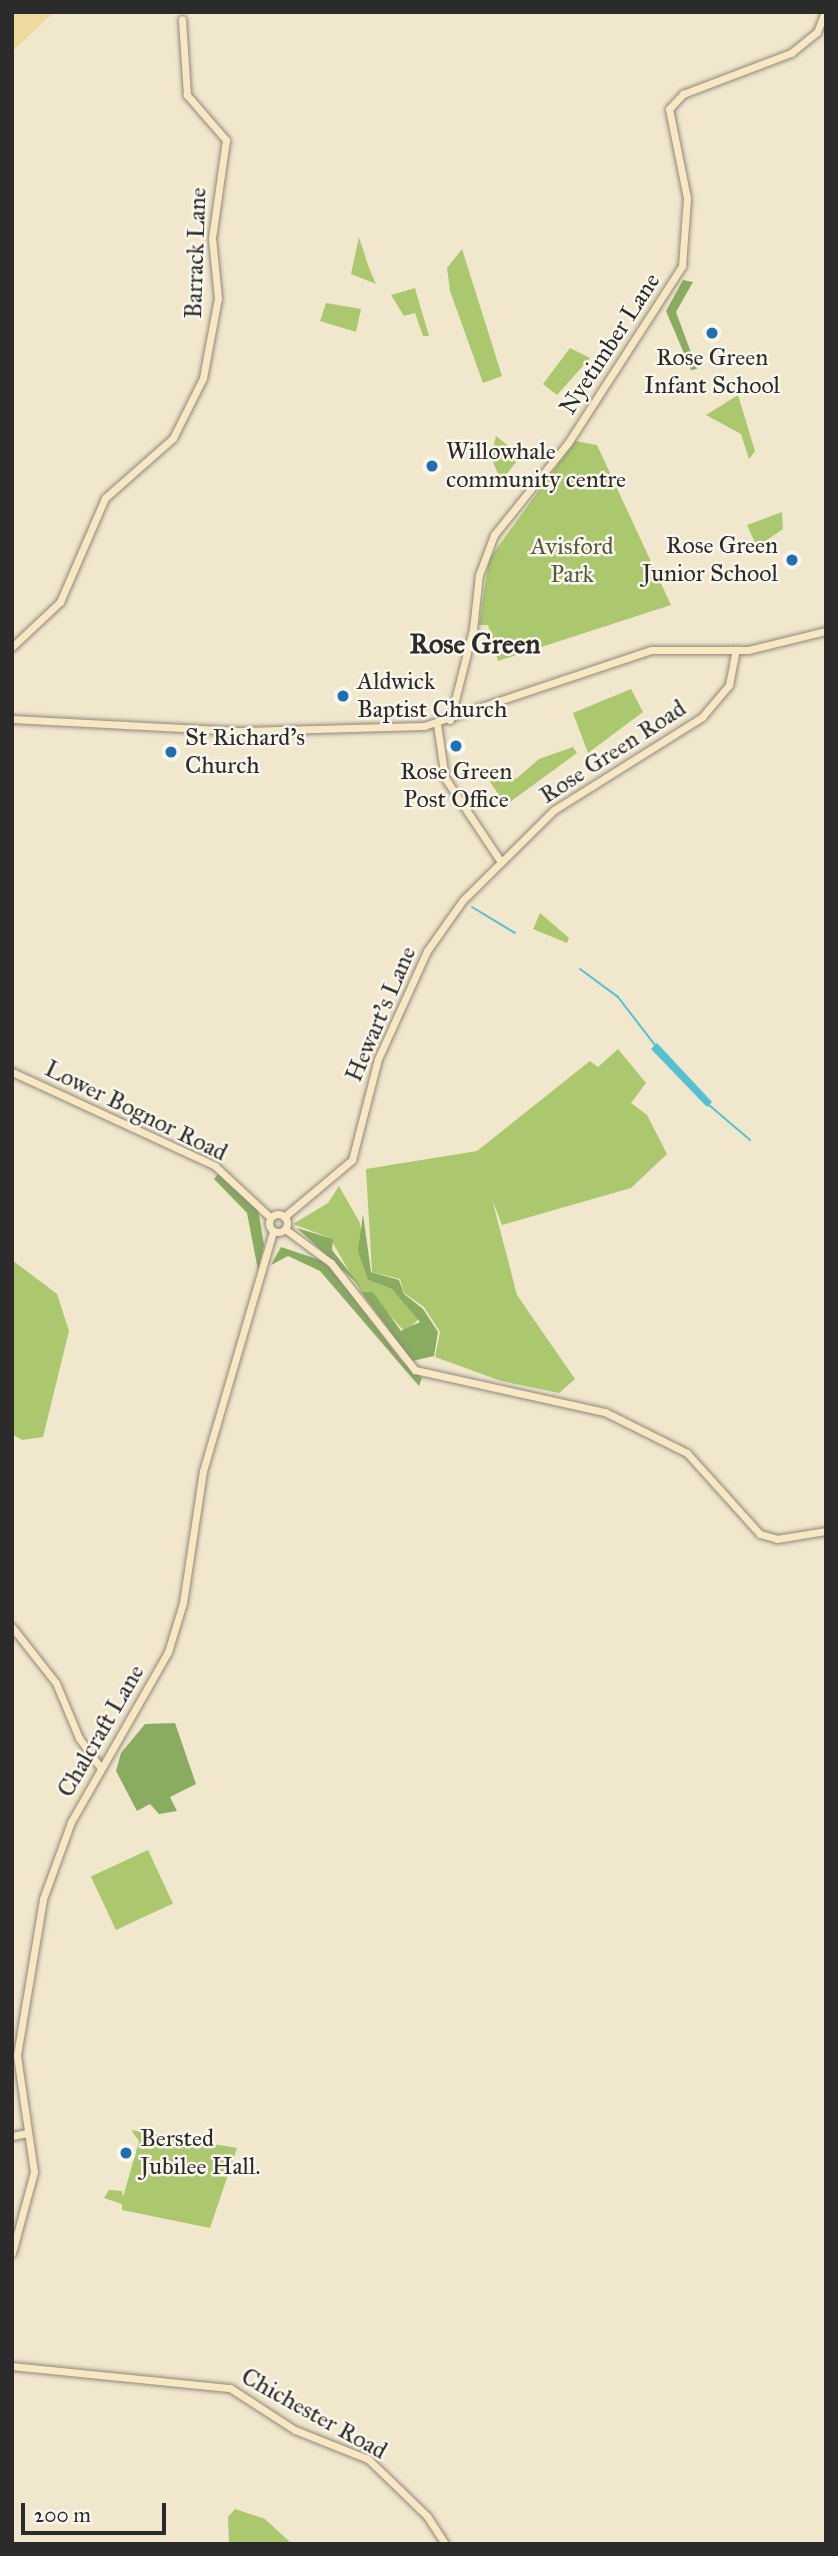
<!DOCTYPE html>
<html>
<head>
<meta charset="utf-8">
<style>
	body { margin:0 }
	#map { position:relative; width:838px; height:2556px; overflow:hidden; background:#f1e7cd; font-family:"IM FELL Great Primer",serif }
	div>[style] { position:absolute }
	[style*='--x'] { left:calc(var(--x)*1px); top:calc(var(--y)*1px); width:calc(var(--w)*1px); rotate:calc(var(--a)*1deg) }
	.green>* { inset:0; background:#acc86e; transform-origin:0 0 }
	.forest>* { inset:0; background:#89ac61 }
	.sand>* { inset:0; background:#eeda9e }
	.water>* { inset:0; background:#55c1d0 }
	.stream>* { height:2px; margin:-1px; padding:0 1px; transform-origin:1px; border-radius:1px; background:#55c1d0 }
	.roads { filter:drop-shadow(0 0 2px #8e897c) drop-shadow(0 0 2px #8e897c) }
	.secondary>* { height:7px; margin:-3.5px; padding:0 3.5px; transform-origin:3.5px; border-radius:3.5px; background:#f8e7c3 }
	.secondary>.ring { margin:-3.5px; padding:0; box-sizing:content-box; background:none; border:7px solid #f8e7c3; border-radius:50% }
	.dots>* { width:19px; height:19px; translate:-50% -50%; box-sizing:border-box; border:4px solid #fbf7ec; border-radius:50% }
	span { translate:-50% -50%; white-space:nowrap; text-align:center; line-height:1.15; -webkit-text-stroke:5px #fbf7ec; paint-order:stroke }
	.street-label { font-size:24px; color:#2b2b2b }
	.poi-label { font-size:24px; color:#2b2b2b }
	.left { translate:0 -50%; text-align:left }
	.right { translate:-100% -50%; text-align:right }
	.park-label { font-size:24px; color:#525a3f }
	.quarter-label { font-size:28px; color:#2b2b2b; font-weight:700 }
	.frame { position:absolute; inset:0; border:14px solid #2b2b2b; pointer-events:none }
	.scale { position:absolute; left:21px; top:2503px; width:145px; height:32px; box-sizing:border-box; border:4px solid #2b2b2b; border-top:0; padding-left:9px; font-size:21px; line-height:24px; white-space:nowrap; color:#2b2b2b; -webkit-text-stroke:5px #fbf7ec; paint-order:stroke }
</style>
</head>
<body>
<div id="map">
	<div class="green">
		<i style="clip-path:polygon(359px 237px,369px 268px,376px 284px,351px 274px)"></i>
		<i style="clip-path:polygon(462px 249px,502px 376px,483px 383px,450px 291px,447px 268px)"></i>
		<i style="clip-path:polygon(415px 288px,416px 292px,429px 336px,423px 336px,415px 313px,404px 316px,391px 295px)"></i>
		<i style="clip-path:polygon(326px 303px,361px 309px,356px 332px,320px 321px)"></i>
		<i style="clip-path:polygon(570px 348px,590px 358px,557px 395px,543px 384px)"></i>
		<i style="clip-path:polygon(738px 395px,755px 451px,749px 459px,741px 434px,706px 415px)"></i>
		<i style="clip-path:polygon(496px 436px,521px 456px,501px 481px,491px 457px)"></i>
		<i style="clip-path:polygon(575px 441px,597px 445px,671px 605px,498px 661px,488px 625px,479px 625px,489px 559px)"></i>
		<i style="clip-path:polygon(782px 512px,783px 529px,757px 547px,747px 525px)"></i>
		<i style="clip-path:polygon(631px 689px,643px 712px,588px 753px,573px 713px)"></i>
		<i style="clip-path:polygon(573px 747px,577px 753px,506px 805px,490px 782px,507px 770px,516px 779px,539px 759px)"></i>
		<i style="clip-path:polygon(540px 913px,569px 938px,567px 943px,533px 929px)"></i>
		<i style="clip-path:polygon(618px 1049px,646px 1083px,631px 1103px,647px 1115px,667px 1154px,631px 1188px,502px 1225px,492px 1199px,517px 1295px,575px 1379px,559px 1393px,501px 1381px,435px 1357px,440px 1332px,424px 1307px,404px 1293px,400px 1279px,372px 1272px,366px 1169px,477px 1151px,590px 1061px,598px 1067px)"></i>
		<i style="clip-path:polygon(339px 1186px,360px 1223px,368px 1280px,392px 1289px,420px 1318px,405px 1332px,369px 1292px,361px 1292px,330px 1238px,293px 1224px,328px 1203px)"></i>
		<i style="clip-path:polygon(12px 1260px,57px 1294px,69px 1331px,43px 1437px,22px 1440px,12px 1434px)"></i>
		<i style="left:148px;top:1850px;width:59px;height:63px;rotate:65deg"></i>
		<i style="clip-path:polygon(131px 2130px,237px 2148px,210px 2228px,122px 2210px,122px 2204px,104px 2198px,109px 2190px,122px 2191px,123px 2197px,139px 2141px)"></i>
		<i style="clip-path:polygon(235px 2509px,265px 2519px,291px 2543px,229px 2544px,228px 2517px)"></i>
	</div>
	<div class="forest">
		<i style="clip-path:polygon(683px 280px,693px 282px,676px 312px,697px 369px,691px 370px,666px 311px)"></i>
		<i style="clip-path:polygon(218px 1174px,258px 1209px,264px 1245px,258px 1270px,247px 1213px,214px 1179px)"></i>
		<i style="clip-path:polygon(363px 1214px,371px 1272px,399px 1280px,404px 1294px,423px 1309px,438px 1332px,434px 1356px,412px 1361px,361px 1292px,373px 1292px,401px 1331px,420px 1322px,392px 1289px,368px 1280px,358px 1251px)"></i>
		<i style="clip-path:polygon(297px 1228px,333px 1239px,332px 1250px,361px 1287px)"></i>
		<i style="clip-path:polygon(281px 1247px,326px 1262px,401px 1360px,422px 1378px,419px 1386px,320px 1271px,288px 1256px,271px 1265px)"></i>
		<i style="clip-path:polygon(175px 1723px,196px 1784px,170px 1797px,177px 1811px,159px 1814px,150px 1804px,137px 1811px,116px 1771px,121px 1753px,145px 1724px)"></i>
	</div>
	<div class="sand">
		<i style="clip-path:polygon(12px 12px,54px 12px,12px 52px)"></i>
	</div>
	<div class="water">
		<i style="clip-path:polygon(657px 1043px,712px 1102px,707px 1107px,651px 1049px)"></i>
	</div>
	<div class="stream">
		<i style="--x:472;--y:907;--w:50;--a:31.2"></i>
		<i style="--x:580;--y:969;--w:47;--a:36.4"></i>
		<i style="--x:618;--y:997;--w:61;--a:52.4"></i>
		<i style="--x:709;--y:1105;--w:54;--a:40.5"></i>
	</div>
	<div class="roads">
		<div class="secondary">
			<i style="--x:12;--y:647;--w:66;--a:-43.2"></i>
			<i style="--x:60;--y:602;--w:113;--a:-66.6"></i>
			<i style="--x:105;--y:498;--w:91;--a:-41.4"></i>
			<i style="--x:173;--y:438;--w:67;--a:-63.4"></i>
			<i style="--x:203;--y:378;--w:81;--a:-79.4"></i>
			<i style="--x:218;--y:298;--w:60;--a:-95.7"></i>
			<i style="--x:212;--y:238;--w:99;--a:-81.9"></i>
			<i style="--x:226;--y:140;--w:60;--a:-130.9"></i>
			<i style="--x:187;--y:95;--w:76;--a:-93.8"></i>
			<i style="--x:12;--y:719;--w:232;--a:3"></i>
			<i style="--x:244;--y:731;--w:180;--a:-1.6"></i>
			<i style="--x:424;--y:726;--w:239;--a:-18.5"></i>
			<i style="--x:651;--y:650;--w:97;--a:0"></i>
			<i style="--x:748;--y:650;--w:80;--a:-13.7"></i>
			<i style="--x:450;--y:720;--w:94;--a:-75.8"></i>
			<i style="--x:473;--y:629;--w:54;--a:-83.7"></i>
			<i style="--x:479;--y:575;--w:43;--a:-69.4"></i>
			<i style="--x:494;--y:535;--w:118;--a:-51.2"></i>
			<i style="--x:568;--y:443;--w:211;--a:-57.2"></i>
			<i style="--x:682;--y:266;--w:68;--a:-85.8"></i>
			<i style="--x:687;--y:198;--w:91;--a:-101.4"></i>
			<i style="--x:669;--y:109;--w:21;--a:-47"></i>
			<i style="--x:683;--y:94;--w:116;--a:-20.8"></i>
			<i style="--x:791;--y:53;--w:33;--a:-39"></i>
			<i style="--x:817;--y:32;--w:22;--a:-68"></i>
			<i style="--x:437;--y:724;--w:55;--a:81.6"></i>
			<i style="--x:445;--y:778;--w:97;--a:56.3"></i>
			<i style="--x:12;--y:1072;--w:224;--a:24.8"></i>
			<i style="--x:215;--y:1166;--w:76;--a:42.9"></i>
			<i class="ring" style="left:269px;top:1214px;width:11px;height:11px"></i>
			<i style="--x:284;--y:1217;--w:89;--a:-40"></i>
			<i style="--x:352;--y:1160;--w:104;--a:-75.6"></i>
			<i style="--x:378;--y:1059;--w:119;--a:-65.6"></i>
			<i style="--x:427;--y:951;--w:62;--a:-54.8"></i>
			<i style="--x:463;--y:900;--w:128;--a:-44.7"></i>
			<i style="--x:554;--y:810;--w:175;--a:-32.1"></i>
			<i style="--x:702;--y:717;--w:42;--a:-49.8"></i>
			<i style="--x:729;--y:685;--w:36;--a:-79"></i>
			<i style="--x:285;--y:1229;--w:57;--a:36.5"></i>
			<i style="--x:331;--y:1263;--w:136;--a:51.9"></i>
			<i style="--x:415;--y:1370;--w:195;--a:12.5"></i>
			<i style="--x:605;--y:1412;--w:92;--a:26.6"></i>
			<i style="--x:687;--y:1453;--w:109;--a:48"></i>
			<i style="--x:760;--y:1534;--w:18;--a:16"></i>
			<i style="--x:777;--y:1539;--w:50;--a:-9.3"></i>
			<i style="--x:12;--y:1627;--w:71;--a:51.8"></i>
			<i style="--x:56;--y:1683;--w:60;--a:67.3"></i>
			<i style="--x:79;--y:1738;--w:36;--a:54"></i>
			<i style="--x:12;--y:2136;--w:16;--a:-11"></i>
			<i style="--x:12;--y:2253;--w:84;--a:-74.8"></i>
			<i style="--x:34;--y:2172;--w:118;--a:-98.3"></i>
			<i style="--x:17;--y:2055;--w:158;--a:-80.5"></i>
			<i style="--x:43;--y:1899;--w:82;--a:-70"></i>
			<i style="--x:71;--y:1822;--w:196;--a:-60.3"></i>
			<i style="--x:168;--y:1652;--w:51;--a:-73"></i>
			<i style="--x:183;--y:1603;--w:134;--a:-81.4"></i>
			<i style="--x:203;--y:1471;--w:250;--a:-73.7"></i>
			<i style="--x:12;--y:2366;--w:219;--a:5.8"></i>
			<i style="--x:230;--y:2388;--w:77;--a:32.9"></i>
			<i style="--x:295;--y:2430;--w:79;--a:21.7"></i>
			<i style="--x:368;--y:2459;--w:82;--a:44"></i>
			<i style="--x:427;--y:2516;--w:33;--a:57"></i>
		</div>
	</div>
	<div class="dots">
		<i style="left:712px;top:333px;background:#1f6fb2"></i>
		<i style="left:432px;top:466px;background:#1f6fb2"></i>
		<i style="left:792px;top:560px;background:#1f6fb2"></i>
		<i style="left:343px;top:696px;background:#1f6fb2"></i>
		<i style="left:456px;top:746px;background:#1f6fb2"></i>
		<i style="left:171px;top:752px;background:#1f6fb2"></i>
		<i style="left:126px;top:2153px;background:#1f6fb2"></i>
	</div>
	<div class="street-label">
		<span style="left:196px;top:253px;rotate:-88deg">Barrack Lane</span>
		<span style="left:610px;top:344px;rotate:-57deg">Nyetimber Lane</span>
		<span style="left:613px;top:752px;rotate:-33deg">Rose Green Road</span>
		<span style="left:381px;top:1014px;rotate:-67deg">Hewart's Lane</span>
		<span style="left:136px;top:1111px;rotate:26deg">Lower Bognor Road</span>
		<span style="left:101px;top:1731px;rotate:-60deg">Chalcraft Lane</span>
		<span style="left:314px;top:2414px;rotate:29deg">Chichester Road</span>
	</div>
	<div class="poi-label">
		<span style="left:712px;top:372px">Rose Green<br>Infant School</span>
		<span class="left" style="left:446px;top:466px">Willowhale<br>community centre</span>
		<span class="right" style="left:778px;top:560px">Rose Green<br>Junior School</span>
		<span class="left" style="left:357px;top:696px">Aldwick<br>Baptist Church</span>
		<span class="left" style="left:185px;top:752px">St Richard’s<br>Church</span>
		<span style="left:456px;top:786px">Rose Green<br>Post Office</span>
		<span class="left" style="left:140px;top:2153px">Bersted<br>Jubilee Hall.</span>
	</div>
	<div class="park-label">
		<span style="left:572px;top:561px">Avisford<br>Park</span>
	</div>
	<div class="quarter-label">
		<span style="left:475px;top:644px">Rose Green</span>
	</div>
	<div class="frame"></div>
	<div class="scale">200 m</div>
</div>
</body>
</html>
